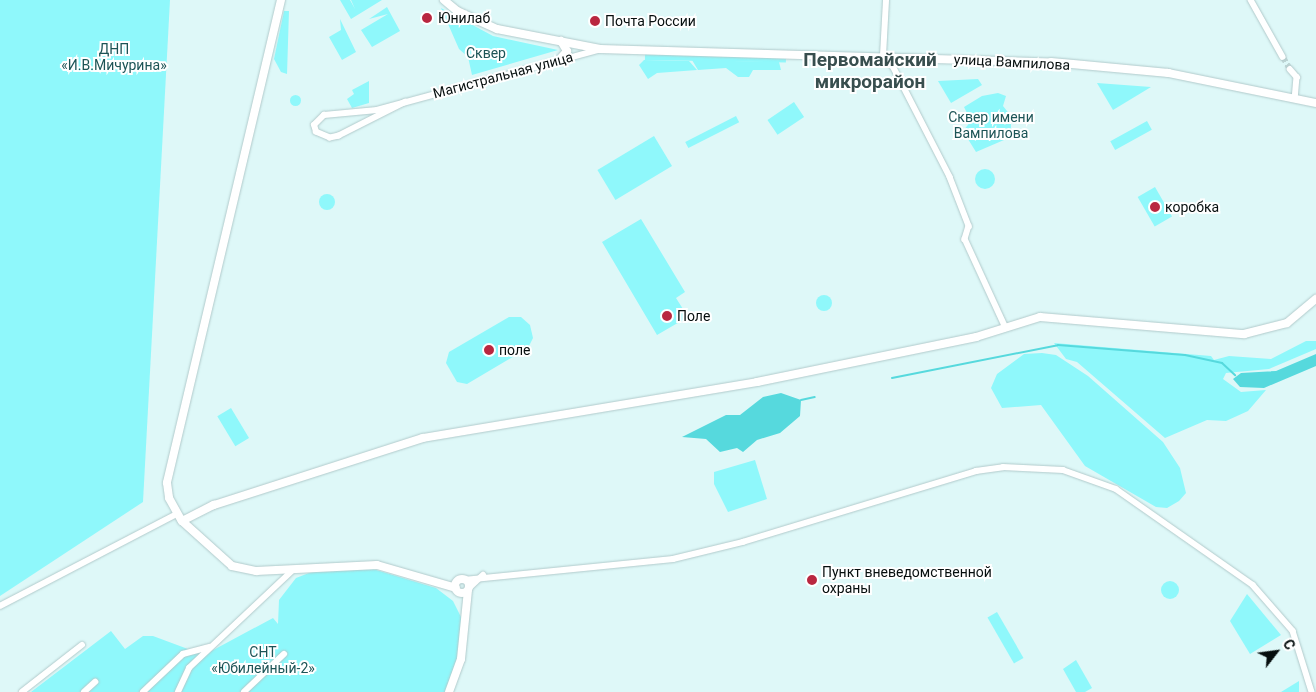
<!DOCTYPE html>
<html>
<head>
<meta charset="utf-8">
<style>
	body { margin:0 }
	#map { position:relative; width:1316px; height:692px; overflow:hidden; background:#def8f8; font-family:Roboto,sans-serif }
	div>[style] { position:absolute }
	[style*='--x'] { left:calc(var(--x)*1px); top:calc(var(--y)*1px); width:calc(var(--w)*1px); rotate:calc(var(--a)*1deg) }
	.green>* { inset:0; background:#8ff8fb; transform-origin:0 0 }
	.round { border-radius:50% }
	.water>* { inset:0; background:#56d9dd }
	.stream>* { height:2px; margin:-1px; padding:0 1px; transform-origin:1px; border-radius:1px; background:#56d9dd }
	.minor-tunnel>* { height:5.5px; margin-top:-2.75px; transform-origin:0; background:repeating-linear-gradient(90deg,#bed5d5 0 5.5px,transparent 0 8.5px) }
	.roads { filter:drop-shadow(0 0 1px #b1cacb) drop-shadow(0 0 1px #b1cacb) }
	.minor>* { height:5.5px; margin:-2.75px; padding:0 2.75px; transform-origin:2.75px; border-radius:2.75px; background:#fff }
	.tertiary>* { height:8px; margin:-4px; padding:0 4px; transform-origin:4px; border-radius:4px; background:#fff }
	.tertiary>.ring { margin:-4px; padding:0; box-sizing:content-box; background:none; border:8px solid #fff; border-radius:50% }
	.dots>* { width:14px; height:14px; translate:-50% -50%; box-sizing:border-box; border:2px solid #fff; border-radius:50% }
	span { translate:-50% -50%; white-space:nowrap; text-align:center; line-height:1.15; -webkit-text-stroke:4px #fff; paint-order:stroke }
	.poi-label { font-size:14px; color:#060e0e }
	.left { translate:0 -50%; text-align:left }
	.park-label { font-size:14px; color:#1c5456 }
	.street-label { font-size:14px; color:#060e0e }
	.district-label { font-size:19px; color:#384e4e; font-weight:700 }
	.north { position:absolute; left:1251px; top:627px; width:50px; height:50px; -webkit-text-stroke:4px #fff; paint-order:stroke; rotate:60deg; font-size:14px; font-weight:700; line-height:20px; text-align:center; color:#060e0e }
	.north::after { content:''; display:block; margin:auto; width:18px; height:22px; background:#060e0e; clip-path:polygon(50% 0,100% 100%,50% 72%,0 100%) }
</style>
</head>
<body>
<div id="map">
	<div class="green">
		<i style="clip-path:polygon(0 0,170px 0,143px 502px,0 596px)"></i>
		<i style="clip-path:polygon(340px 0,350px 0,355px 9px,351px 0,382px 0,351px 19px)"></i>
		<i style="clip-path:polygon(387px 7px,400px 31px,372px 47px,361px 30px,388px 14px,369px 19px)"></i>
		<i style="clip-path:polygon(441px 8px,493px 36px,558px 50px,472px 75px,468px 57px,459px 49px)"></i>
		<i style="clip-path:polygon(284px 11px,289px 11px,287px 74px,281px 72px,274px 59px)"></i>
		<i style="clip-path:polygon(340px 19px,356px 52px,342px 60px,329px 37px,341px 30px)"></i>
		<i style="left:645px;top:54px;width:141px;height:6px;rotate:1deg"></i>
		<i style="clip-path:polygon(644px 60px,689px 61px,697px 70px,657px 73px,648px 79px,639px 65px)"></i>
		<i style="clip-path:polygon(692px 60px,779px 62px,781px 70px,753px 70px,749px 77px,738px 77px,726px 68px,698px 70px)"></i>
		<i style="clip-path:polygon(978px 79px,982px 85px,951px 103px,938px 81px)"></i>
		<i style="clip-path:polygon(369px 81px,369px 103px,352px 108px,347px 99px,354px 94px,352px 90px)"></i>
		<i style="clip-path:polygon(1097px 83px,1151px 87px,1113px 110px)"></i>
		<i style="clip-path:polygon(998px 93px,1006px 96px,1003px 106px,1011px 116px,1011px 137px,976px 152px,963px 131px,971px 121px,964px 107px,982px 96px)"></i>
		<i class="round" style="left:289.5px;top:94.5px;width:11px;height:11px"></i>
		<i style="left:794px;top:102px;width:18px;height:32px;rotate:56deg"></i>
		<i style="left:736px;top:116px;width:7px;height:57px;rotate:63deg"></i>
		<i style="left:1147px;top:121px;width:10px;height:42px;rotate:61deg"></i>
		<i style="left:654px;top:136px;width:35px;height:66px;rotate:59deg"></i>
		<i class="round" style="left:975px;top:169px;width:20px;height:20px"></i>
		<i style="left:1155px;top:187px;width:34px;height:20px;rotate:60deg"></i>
		<i class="round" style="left:319px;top:194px;width:16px;height:16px"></i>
		<i style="clip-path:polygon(641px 219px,685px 292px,676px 298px,688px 317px,657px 335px,602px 242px)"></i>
		<i class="round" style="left:816px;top:295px;width:16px;height:16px"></i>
		<i style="clip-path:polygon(509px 317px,521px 317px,530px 325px,533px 338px,528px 348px,467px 384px,457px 382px,446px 363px,449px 352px)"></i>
		<i style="clip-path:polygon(1306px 341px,1316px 341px,1316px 349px,1269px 369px,1226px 373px,1223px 379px,1241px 392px,1266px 390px,1248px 411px,1226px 421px,1207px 420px,1165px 438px,1077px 362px,1066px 359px,1054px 343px,1211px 356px,1214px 360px,1229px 356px,1271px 359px)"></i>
		<i style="clip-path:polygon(1042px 353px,1056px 355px,1088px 376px,1163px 442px,1180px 468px,1186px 493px,1179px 501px,1167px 508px,1156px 507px,1085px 466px,1041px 405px,1002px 408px,991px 388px,997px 374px,1024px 354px)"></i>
		<i style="left:231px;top:408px;width:35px;height:16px;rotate:59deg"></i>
		<i style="clip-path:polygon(755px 460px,767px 499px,728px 512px,714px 484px,714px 472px)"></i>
		<i style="clip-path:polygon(363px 566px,436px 588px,453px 601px,461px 617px,461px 647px,446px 692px,31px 692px,111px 631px,125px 649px,143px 636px,153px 636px,204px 655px,273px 618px,278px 624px,279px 600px,296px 578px,322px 568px)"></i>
		<i class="round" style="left:1161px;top:581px;width:18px;height:18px"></i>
		<i style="clip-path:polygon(1247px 594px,1281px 635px,1250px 654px,1230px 621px)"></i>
		<i style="left:997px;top:612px;width:53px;height:11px;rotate:60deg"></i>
		<i style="clip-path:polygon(1076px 660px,1092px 688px,1085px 692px,1076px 692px,1063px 669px)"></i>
		<i style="clip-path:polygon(1299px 681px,1299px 692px,1281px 692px)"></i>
	</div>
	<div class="water">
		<i style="clip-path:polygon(1316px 354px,1316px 366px,1264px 388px,1240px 387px,1233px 379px,1241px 373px,1276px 371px)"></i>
		<i style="clip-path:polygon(781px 393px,801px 400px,800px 416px,780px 433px,757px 440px,743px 452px,737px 448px,720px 452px,706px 439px,682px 437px,726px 415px,740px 415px,763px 397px)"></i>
	</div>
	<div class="stream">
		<i style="--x:892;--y:378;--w:169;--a:-11.2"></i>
		<i style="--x:1058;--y:345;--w:127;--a:4.5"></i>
		<i style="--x:1185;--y:355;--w:38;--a:12"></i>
		<i style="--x:1222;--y:363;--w:18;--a:43"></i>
		<i style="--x:801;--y:400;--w:14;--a:-12"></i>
	</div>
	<div class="minor-tunnel">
		<i style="--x:1283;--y:57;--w:14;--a:60"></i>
	</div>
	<div class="roads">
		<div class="minor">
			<i style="--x:1251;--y:0;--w:65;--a:60.7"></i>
			<i style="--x:883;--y:56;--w:56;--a:-86.9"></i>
			<i style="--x:893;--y:56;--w:10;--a:90"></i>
			<i style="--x:893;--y:66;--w:125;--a:62.8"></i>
			<i style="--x:950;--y:177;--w:53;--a:68.8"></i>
			<i style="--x:969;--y:226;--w:14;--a:107"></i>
			<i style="--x:965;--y:239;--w:98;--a:65.3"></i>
			<i style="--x:1290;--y:69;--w:11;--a:49"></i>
			<i style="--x:1297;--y:77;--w:21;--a:95"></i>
			<i style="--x:406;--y:102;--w:75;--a:153.1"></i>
			<i style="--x:339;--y:136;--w:9;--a:167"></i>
			<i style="--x:330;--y:138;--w:15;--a:-157"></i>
			<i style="--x:316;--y:132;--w:7;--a:-106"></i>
			<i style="--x:314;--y:125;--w:14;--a:-45"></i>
			<i style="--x:324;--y:115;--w:53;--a:-5.4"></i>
			<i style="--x:377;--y:110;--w:229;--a:-15.2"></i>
			<i style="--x:464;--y:580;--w:210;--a:-5.7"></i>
			<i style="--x:673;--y:559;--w:72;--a:-13.7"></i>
			<i style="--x:743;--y:542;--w:244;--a:-16.9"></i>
			<i style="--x:976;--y:471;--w:27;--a:-8"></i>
			<i style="--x:1003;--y:467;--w:60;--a:2.9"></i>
			<i style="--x:1063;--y:470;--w:56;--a:19.7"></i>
			<i style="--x:1116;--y:489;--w:167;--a:35"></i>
			<i style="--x:1253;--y:585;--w:61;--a:49"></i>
			<i style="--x:1293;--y:631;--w:64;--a:72.7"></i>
			<i style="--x:469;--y:588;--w:19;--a:-43"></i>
			<i style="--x:0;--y:606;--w:199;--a:-27.5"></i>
			<i style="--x:22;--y:692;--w:76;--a:-38.1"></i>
			<i style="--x:84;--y:692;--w:15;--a:-42"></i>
			<i style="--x:143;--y:692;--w:55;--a:-43.5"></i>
			<i style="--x:183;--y:654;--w:27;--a:-15"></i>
			<i style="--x:178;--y:692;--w:26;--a:-65"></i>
			<i style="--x:189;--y:668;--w:141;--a:-43.3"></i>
			<i style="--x:244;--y:692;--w:55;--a:-43.5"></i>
		</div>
		<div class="tertiary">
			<i style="--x:281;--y:0;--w:496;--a:103.3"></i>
			<i style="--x:167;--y:483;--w:15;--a:82"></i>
			<i style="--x:169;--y:498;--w:26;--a:61"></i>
			<i style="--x:182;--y:521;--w:36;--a:-27"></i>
			<i style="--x:214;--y:505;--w:219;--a:-17.8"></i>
			<i style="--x:423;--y:438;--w:339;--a:-9.5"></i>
			<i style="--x:757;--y:382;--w:224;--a:-11.6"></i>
			<i style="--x:976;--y:337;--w:67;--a:-17.4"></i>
			<i style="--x:1040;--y:317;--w:205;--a:4.8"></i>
			<i style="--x:1244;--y:334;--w:44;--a:-14.3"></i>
			<i style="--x:1287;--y:323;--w:38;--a:-40"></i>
			<i style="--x:444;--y:0;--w:17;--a:40"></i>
			<i style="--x:457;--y:11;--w:44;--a:24.2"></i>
			<i style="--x:497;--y:29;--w:105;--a:11"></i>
			<i style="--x:600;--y:49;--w:451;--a:1.7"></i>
			<i style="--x:1051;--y:62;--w:118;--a:5.4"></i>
			<i style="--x:1168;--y:73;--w:151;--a:11.5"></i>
			<i style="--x:559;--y:60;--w:12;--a:-48"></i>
			<i style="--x:567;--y:51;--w:12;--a:-121"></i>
			<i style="--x:182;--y:521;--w:67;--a:42"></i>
			<i style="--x:232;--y:566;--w:25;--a:12"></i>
			<i style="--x:256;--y:571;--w:121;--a:-2.8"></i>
			<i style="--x:377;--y:565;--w:82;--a:16.2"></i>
			<i class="ring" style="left:455px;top:579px;width:6px;height:6px"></i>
			<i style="--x:449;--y:692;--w:35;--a:-70"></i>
			<i style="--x:461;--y:659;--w:69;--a:-84.2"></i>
		</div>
	</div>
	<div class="dots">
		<i style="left:427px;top:18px;background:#b92740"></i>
		<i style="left:595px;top:21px;background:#b92740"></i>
		<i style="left:1155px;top:207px;background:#b92740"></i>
		<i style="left:667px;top:316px;background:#b92740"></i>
		<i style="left:489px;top:350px;background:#b92740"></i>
		<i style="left:812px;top:580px;background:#b92740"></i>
	</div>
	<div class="poi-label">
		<span class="left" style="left:438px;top:18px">Юнилаб</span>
		<span class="left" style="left:605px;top:21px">Почта России</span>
		<span class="left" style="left:1165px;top:207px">коробка</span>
		<span class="left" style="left:677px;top:316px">Поле</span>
		<span class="left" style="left:499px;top:350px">поле</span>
		<span class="left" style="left:822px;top:580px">Пункт вневедомственной<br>охраны</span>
	</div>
	<div class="park-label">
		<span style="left:114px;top:57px">ДНП<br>«И.В.Мичурина»</span>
		<span style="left:486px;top:53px">Сквер</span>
		<span style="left:991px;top:125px">Сквер имени<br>Вампилова</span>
		<span style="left:263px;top:660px">СНТ<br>«Юбилейный-2»</span>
	</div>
	<div class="street-label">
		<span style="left:1012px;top:62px;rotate:3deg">улица Вампилова</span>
		<span style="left:503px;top:75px;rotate:-15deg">Магистральная улица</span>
	</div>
	<div class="district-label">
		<span style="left:870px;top:71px">Первомайский<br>микрорайон</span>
	</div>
	<div class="north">С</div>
</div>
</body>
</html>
